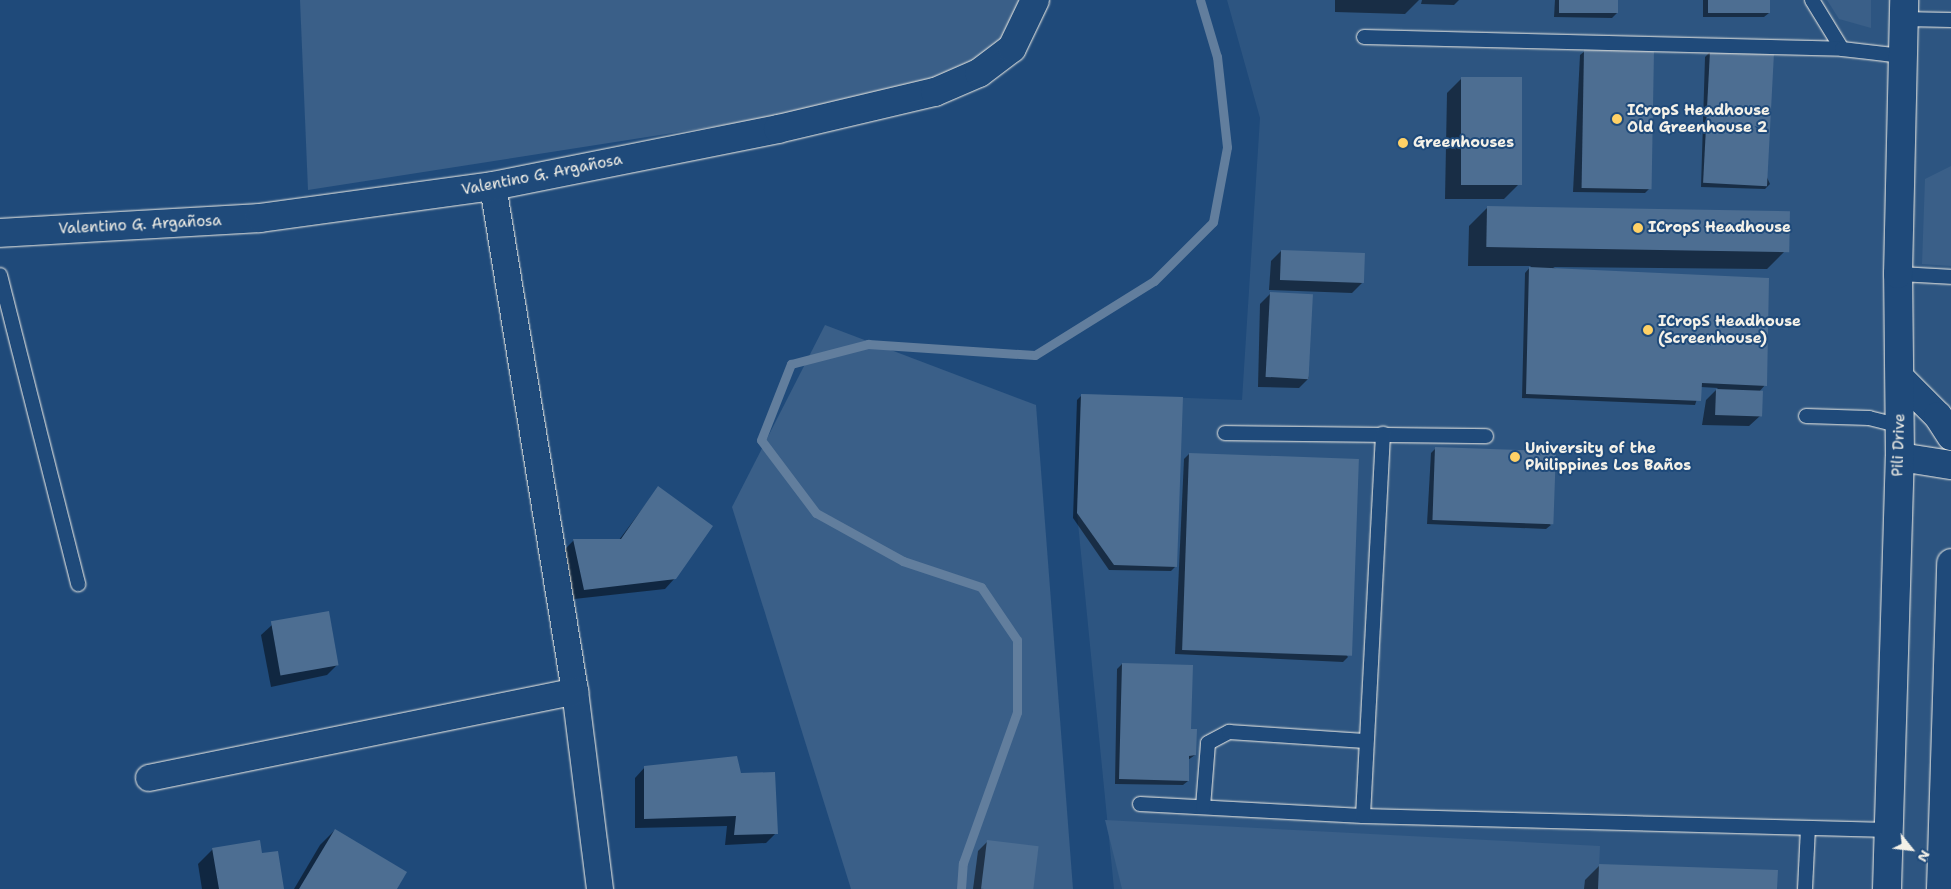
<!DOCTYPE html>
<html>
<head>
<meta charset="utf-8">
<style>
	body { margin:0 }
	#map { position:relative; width:1951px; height:889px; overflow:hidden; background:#1f4a7a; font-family:"Shantell Sans",sans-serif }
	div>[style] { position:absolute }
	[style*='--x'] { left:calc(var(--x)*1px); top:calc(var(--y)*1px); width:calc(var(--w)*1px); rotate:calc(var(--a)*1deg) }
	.built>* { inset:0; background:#2d5581 }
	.green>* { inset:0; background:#3a5f88 }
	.shadow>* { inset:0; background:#0007 }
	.stream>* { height:9px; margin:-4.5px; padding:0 4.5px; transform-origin:4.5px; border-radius:4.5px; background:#627e9d }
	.building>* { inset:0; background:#4d6e92; transform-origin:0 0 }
	.roads { filter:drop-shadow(0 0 1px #f4f1e8) drop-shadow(0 0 1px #f4f1e8) }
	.service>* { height:14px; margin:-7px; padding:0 7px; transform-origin:7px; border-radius:7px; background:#1f4a7a }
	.minor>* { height:26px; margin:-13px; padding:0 13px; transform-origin:13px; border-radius:13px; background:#1f4a7a }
	.tertiary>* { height:28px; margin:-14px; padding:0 14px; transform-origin:14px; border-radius:14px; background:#1f4a7a }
	.dots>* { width:14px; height:14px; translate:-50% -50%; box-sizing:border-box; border:2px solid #1f4a7a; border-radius:50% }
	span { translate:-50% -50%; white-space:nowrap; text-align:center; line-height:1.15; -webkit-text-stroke:4px #1f4a7a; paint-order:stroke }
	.poi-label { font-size:15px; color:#f4f1e8; font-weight:700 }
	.left { translate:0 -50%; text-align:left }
	.street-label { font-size:15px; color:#f4f1e8 }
	.north { position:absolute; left:1886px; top:824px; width:50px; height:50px; -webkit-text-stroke:4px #1f4a7a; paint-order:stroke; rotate:119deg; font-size:14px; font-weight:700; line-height:20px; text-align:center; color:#f4f1e8 }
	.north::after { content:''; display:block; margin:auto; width:18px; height:22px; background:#f4f1e8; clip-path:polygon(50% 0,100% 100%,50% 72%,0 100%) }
</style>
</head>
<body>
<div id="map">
	<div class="built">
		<i style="clip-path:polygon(1227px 0,1951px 0,1951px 889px,1114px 889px,1077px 513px,1081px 394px,1242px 400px,1260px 118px)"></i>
	</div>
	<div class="green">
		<i style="clip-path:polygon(300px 0,1027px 0,989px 64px,884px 100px,308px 190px)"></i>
		<i style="clip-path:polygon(1827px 0,1871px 0,1871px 28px,1839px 19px)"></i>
		<i style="clip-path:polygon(1951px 166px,1951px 266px,1922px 264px,1925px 179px)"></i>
		<i style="clip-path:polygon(825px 325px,1036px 405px,1073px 889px,851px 889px,732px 507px)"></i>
		<i style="clip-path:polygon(1105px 820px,1600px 846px,1598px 889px,1122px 889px)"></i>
	</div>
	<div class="shadow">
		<i style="clip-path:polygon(1335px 0,1419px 0,1405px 14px,1335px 12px)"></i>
		<i style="clip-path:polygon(1422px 0,1459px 0,1454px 5px,1421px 4px)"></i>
		<i style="clip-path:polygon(1555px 0,1617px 0,1617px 13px,1612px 18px,1554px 17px)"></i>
		<i style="clip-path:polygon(1659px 0,1769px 0,1769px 13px,1764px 17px,1703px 17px,1703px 0)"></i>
		<i style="clip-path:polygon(1585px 51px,1650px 188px,1645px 193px,1573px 192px,1580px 55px)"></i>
		<i style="clip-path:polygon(1710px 52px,1770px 184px,1765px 189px,1701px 187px,1705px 57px)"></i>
		<i style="clip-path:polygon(1462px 78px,1519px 184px,1504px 199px,1445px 199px,1447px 93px)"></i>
		<i style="clip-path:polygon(1488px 207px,1786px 250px,1767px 269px,1553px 267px,1765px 385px,1759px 392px,1760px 416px,1749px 426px,1702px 425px,1706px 400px,1718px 388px,1701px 387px,1695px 405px,1522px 398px,1525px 273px,1531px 266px,1468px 266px,1469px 226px)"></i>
		<i style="clip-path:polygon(1281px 251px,1362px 283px,1352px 293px,1269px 290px,1271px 261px)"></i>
		<i style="clip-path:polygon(1270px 294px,1309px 378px,1299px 388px,1258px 387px,1260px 304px)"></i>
		<i style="clip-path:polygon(1082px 395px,1176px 566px,1171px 571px,1109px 570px,1073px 518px,1077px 400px)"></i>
		<i style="clip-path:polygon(1436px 448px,1551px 525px,1546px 529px,1427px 524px,1431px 453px)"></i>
		<i style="clip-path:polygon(1189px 454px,1348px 657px,1343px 662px,1175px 654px,1184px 459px)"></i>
		<i style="clip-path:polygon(658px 488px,675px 578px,665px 589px,574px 599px,564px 550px,574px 540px,619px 540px)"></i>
		<i style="clip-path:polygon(272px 625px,337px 665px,327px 675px,271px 687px,261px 635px)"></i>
		<i style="clip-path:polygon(1122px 664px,1190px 730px,1195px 755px,1188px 760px,1188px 781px,1183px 785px,1115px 784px,1117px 669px)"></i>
		<i style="clip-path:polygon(645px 767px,740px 774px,776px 833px,766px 843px,725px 845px,727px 826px,635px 828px,635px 778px)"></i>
		<i style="clip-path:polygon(335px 830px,395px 889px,294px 889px,320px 845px)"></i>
		<i style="clip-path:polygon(988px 841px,1033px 889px,973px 889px,978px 851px)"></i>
		<i style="clip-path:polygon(213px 849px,261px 855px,283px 889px,202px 889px,198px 864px)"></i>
		<i style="clip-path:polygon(1600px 865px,1776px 889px,1584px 889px,1585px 880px)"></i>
	</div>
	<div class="stream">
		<i style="--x:961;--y:889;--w:26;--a:-86"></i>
		<i style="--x:963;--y:863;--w:160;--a:-70.3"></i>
		<i style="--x:1017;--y:712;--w:72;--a:-90"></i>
		<i style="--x:1017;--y:640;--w:64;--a:-124.2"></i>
		<i style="--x:981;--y:587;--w:82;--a:-161.6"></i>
		<i style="--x:903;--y:561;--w:99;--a:-151.1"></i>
		<i style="--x:816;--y:513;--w:91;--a:-127"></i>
		<i style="--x:761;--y:440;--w:82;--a:-68.5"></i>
		<i style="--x:791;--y:364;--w:80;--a:-14.6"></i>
		<i style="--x:868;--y:344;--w:167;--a:3.8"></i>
		<i style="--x:1035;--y:355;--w:140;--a:-31.9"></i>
		<i style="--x:1154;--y:281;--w:83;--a:-45"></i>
		<i style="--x:1213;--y:222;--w:76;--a:-79.4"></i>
		<i style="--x:1227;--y:147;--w:91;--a:-96.3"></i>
		<i style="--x:1217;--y:57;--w:59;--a:-106.6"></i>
	</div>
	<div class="building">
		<i style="left:1559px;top:0;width:59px;height:13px"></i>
		<i style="left:1708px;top:0;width:62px;height:13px"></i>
		<i style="left:1584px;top:49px;width:70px;height:139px;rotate:1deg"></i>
		<i style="left:1710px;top:51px;width:64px;height:132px;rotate:3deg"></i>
		<i style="left:1461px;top:77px;width:61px;height:108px"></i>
		<i style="left:1487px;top:206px;width:303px;height:41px;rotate:1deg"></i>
		<i style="left:1281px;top:250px;width:84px;height:30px;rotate:2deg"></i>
		<i style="clip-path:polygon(1529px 267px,1769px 278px,1767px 386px,1702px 383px,1701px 401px,1526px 394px)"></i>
		<i style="left:1270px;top:292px;width:43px;height:85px;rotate:3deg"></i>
		<i style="left:1716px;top:389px;width:47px;height:26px;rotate:2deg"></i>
		<i style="clip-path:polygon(1081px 394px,1183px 397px,1177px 567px,1114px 565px,1077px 513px)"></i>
		<i style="left:1435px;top:447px;width:121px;height:73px;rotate:2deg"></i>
		<i style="left:1189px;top:453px;width:170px;height:197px;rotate:2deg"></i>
		<i style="clip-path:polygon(658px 486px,713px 526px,676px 579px,584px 590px,573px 539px,621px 539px)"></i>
		<i style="left:329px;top:611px;width:55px;height:59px;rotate:80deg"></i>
		<i style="clip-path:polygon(1122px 663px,1193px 665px,1191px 729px,1197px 729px,1196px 755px,1189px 756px,1189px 781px,1119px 779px)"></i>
		<i style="clip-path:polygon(737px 756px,741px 773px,775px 772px,778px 834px,734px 835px,736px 816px,644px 819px,644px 766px)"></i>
		<i style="clip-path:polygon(335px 829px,407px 872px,397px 889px,299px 889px)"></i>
		<i style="clip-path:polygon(260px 840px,262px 853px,278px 851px,284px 889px,219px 889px,212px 848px)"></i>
		<i style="left:987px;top:840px;width:52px;height:49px;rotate:7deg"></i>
		<i style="clip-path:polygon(1599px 864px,1778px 870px,1777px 889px,1598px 889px)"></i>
	</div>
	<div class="roads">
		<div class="service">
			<i style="--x:1812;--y:0;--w:57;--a:58.5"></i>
			<i style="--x:1903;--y:19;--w:48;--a:1.2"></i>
			<i style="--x:1364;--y:37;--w:478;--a:1.4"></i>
			<i style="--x:1842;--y:49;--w:60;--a:6.7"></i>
			<i style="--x:1898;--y:274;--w:53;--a:3.2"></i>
			<i style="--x:0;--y:275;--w:319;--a:75.8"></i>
			<i style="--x:1806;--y:416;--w:63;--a:1.8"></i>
			<i style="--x:1869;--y:418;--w:32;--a:14"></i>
			<i style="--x:1225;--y:433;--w:261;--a:0.7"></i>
			<i style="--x:1140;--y:804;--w:223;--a:3.1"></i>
			<i style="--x:1363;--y:816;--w:526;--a:1.52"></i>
			<i style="--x:1203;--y:807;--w:64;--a:-85.5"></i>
			<i style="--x:1208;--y:743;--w:24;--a:-28"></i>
			<i style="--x:1229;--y:732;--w:136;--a:3.8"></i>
			<i style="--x:1363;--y:816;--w:383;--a:-87"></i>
			<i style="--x:1805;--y:889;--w:61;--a:-87.2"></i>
		</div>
		<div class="minor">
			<i style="--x:493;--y:186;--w:512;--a:80.78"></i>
			<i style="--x:575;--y:691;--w:200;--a:82.8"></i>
			<i style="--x:149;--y:778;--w:435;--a:-11.5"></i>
		</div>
		<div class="tertiary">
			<i style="--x:0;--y:233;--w:260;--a:-3.3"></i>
			<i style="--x:260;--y:218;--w:235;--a:-7.8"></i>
			<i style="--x:493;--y:186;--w:291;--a:-11.3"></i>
			<i style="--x:778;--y:129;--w:161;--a:-13.3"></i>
			<i style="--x:935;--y:92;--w:48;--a:-23.4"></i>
			<i style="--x:979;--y:73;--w:41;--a:-37.1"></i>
			<i style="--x:1012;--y:48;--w:53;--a:-64.4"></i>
			<i style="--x:1900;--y:378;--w:54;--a:45"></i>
			<i style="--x:1938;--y:416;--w:24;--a:57"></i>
			<i style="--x:1900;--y:457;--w:52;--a:8.9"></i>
			<i style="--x:1887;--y:889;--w:432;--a:-88.3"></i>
			<i style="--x:1900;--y:457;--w:183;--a:-90.6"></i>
			<i style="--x:1898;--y:274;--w:274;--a:-88.7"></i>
			<i style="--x:1941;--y:889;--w:326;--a:-88.2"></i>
		</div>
	</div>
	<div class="dots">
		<i style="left:1617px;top:119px;background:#ffd166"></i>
		<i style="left:1403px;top:143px;background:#ffd166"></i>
		<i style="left:1638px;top:228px;background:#ffd166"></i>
		<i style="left:1648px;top:330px;background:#ffd166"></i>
		<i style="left:1515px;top:457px;background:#ffd166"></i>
	</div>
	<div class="poi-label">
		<span class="left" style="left:1627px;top:119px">ICropS Headhouse<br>Old Greenhouse 2</span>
		<span class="left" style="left:1413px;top:143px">Greenhouses</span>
		<span class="left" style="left:1648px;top:228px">ICropS Headhouse</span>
		<span class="left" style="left:1658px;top:330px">ICropS Headhouse<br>(Screenhouse)</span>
		<span class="left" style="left:1525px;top:457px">University of the<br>Philippines Los Baños</span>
	</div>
	<div class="street-label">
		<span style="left:542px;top:175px;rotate:-11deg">Valentino G. Argañosa</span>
		<span style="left:140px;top:225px;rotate:-3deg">Valentino G. Argañosa</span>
		<span style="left:1899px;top:445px;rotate:-88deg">Pili Drive</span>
	</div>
	<div class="north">N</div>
</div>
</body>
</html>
